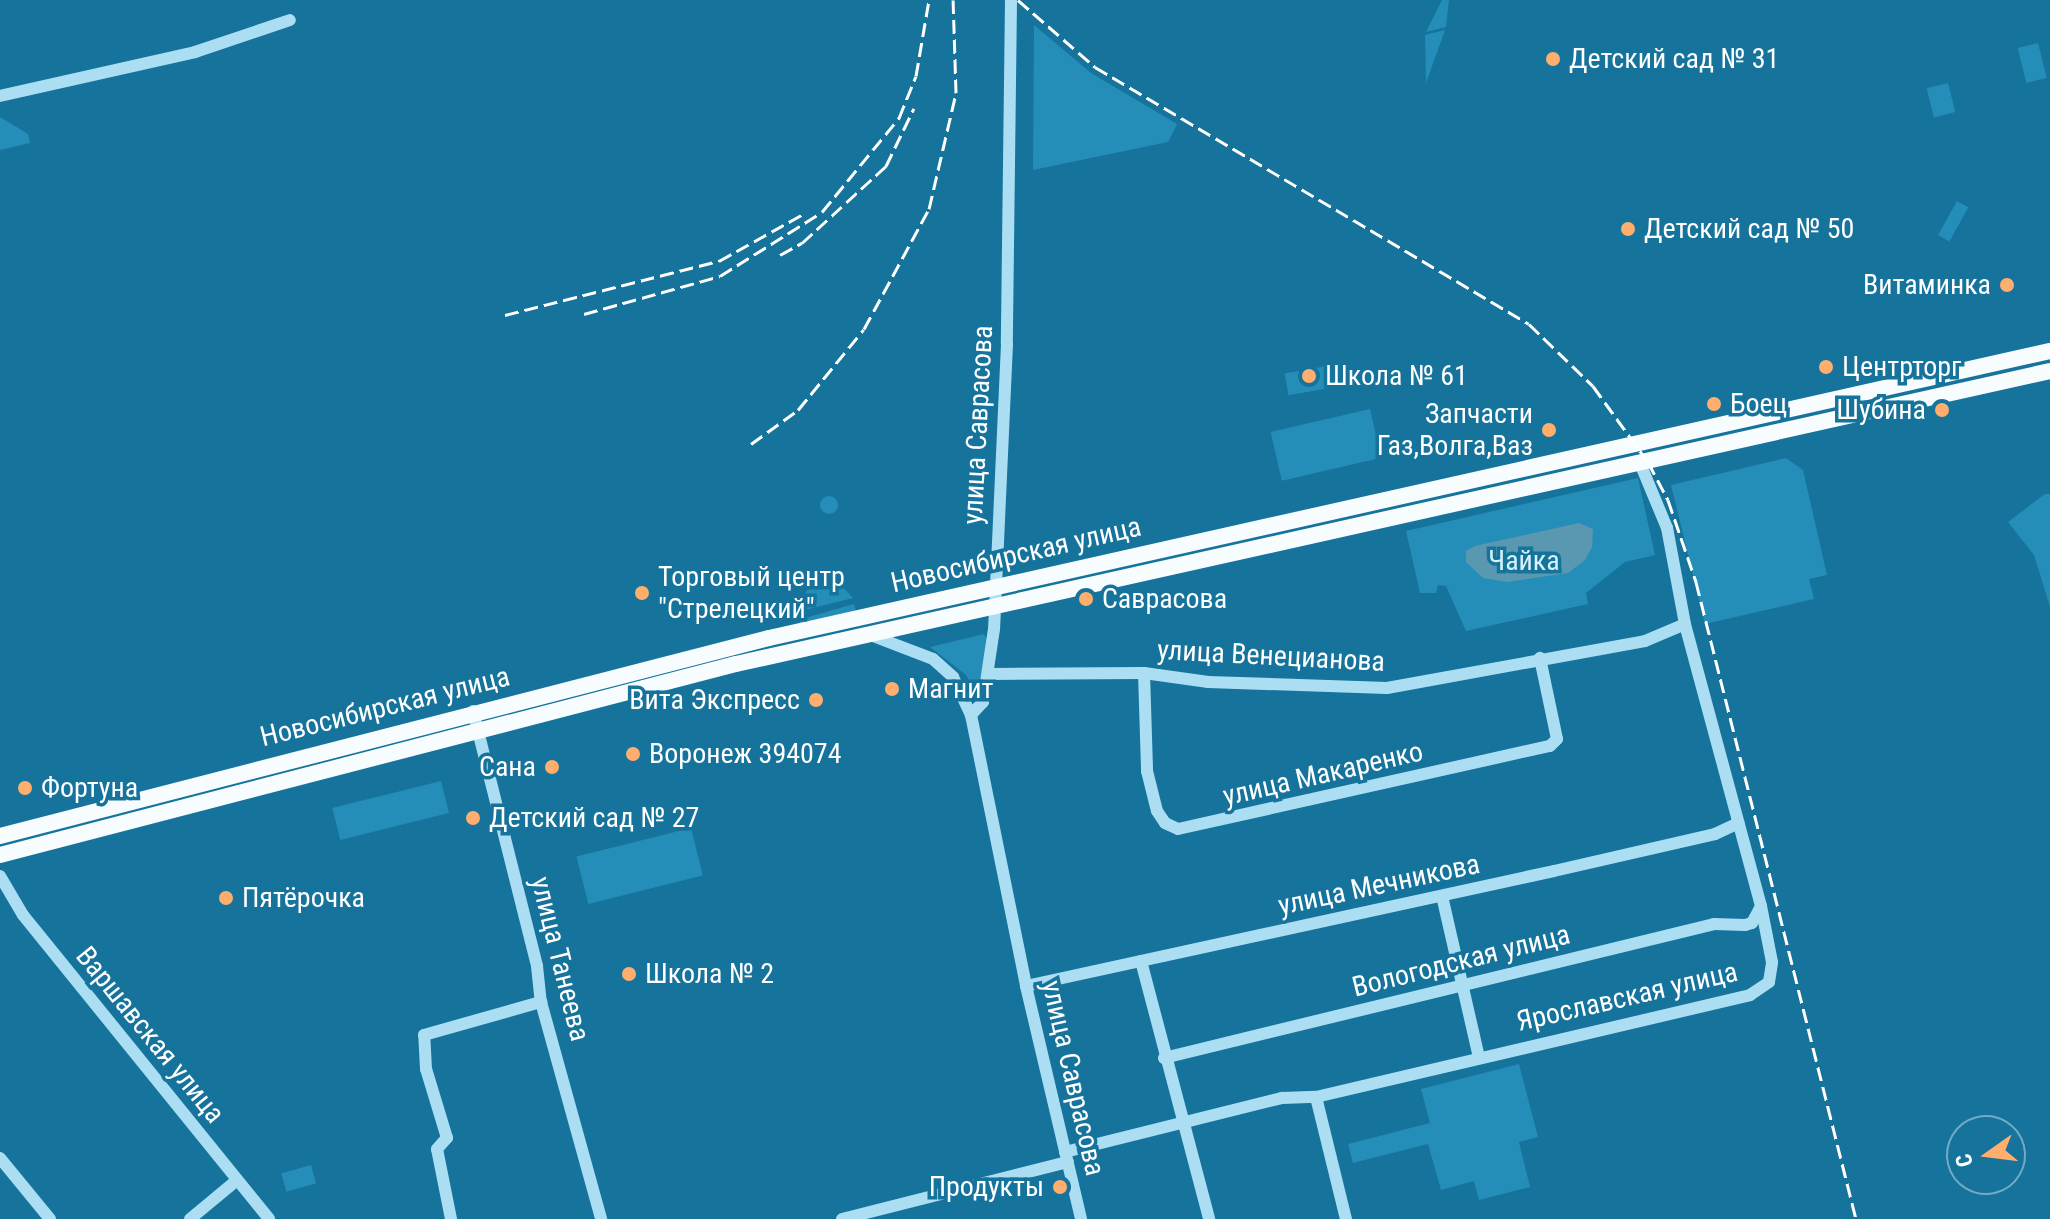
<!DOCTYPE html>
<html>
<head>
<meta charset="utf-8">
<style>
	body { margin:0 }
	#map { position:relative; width:2050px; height:1219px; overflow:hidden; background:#15739c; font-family:"Roboto Condensed",sans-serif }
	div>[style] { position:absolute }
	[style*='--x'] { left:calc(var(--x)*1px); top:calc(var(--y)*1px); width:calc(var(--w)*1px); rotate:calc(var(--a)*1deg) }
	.green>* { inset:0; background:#258eb8; transform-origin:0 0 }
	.round { border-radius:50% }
	.water>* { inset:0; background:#5a98b2 }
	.minor>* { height:12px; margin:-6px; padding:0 6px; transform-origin:6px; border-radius:6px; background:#abdef3 }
	.major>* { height:16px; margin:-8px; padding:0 8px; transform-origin:8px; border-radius:8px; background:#f7fcff }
	.rail>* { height:3px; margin-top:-1.5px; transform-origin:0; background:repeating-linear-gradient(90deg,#fff 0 14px,transparent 0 20px) }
	.dots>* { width:22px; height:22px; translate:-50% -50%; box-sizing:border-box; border:4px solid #15739c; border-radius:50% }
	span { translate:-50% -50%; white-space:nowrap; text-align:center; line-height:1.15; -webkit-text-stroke:7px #15739c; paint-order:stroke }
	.poi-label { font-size:28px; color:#fff }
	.left { translate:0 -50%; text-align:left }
	.right { translate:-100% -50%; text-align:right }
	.street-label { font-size:28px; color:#fff }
	.park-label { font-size:28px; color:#d5f2fd }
	.north { position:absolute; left:1946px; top:1115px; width:80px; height:80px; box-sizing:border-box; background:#15739c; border:2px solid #73abc4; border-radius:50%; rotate:256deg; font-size:22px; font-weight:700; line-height:32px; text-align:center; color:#fff }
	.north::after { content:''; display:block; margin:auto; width:28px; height:36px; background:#ffae6d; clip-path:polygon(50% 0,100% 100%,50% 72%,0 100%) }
</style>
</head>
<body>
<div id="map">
	<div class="green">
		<i style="clip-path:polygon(1442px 0,1449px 0,1446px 27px,1426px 32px)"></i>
		<i style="clip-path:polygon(1034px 25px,1091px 73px,1177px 124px,1168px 142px,1033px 170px)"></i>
		<i style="clip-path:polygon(1445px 30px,1426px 83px,1425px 35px)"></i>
		<i style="left:2038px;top:43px;width:36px;height:21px;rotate:76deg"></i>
		<i style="left:1948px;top:83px;width:30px;height:22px;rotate:76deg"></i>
		<i style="clip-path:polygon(0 117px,28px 134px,30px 143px,0 150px)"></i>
		<i style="left:1957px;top:201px;width:13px;height:39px;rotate:29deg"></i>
		<i style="left:1327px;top:366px;width:22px;height:43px;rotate:80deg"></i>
		<i style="left:1370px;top:409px;width:50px;height:102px;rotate:77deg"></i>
		<i style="clip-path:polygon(1786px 458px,1803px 470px,1827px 575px,1809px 579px,1814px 599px,1705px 624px,1671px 485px)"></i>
		<i style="clip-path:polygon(1638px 478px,1655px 555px,1625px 562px,1586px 593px,1588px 604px,1466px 631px,1446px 586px,1438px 585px,1436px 593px,1420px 593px,1406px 531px)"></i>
		<i style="clip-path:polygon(2045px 494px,2050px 494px,2050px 607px,2034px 555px,2008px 522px)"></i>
		<i class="round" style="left:820px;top:496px;width:18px;height:18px"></i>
		<i style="clip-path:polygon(824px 583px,839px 583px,853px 598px,797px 612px,807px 590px)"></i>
		<i style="left:854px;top:604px;width:7px;height:57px;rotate:74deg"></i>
		<i style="clip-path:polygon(984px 634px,988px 642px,977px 693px,966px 675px,930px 647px)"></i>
		<i style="left:441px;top:781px;width:33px;height:112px;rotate:76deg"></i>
		<i style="left:691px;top:828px;width:49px;height:118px;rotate:76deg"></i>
		<i style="clip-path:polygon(1519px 1064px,1538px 1137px,1519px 1142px,1530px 1187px,1479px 1200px,1474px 1181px,1441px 1190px,1428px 1144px,1353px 1163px,1348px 1144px,1430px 1123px,1421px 1089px)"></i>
		<i style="left:311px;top:1165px;width:19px;height:31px;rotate:74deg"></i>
	</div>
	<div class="water">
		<i style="clip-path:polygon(1579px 523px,1593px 529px,1592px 547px,1585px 560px,1568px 573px,1507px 582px,1483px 578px,1466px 562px,1466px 551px,1475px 546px)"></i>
	</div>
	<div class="minor">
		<i style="--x:1011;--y:0;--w:344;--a:90.7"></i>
		<i style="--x:1007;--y:344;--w:285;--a:92.6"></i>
		<i style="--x:994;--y:629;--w:74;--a:98.6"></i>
		<i style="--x:983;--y:702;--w:18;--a:133"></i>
		<i style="--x:971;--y:715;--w:277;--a:78.5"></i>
		<i style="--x:1026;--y:986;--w:239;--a:76.7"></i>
		<i style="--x:0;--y:96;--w:200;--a:-12.7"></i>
		<i style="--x:195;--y:52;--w:100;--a:-18.6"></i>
		<i style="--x:873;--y:636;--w:64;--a:21"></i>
		<i style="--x:933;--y:659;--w:27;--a:42"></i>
		<i style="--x:953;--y:677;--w:42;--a:64.7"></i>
		<i style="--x:1144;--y:673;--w:98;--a:88.2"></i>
		<i style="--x:1147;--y:771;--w:41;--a:76"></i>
		<i style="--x:1157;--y:811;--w:14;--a:56"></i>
		<i style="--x:1165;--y:823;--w:14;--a:25"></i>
		<i style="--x:1178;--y:829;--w:381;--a:-12.6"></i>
		<i style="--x:1550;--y:746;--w:10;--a:-45"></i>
		<i style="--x:1557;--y:739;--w:83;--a:-101.9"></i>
		<i style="--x:990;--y:674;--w:154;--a:-0.4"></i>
		<i style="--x:1144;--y:673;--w:65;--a:8"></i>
		<i style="--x:1208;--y:682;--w:179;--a:1.9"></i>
		<i style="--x:1387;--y:688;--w:262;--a:-10.3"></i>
		<i style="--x:1645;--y:641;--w:43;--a:-23"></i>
		<i style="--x:473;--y:711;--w:263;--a:75.9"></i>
		<i style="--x:537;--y:966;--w:36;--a:84"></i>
		<i style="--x:541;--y:1002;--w:225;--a:74.5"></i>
		<i style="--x:0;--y:876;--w:45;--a:59.5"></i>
		<i style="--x:23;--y:915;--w:391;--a:51"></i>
		<i style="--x:1442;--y:896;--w:165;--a:77.1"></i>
		<i style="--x:1141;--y:961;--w:267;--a:75.2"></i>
		<i style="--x:1026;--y:986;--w:540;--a:-12.29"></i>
		<i style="--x:1554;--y:871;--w:165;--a:-12.9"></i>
		<i style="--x:1715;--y:834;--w:26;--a:-25"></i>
		<i style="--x:1164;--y:1058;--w:566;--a:-13.69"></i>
		<i style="--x:1714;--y:924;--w:31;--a:2"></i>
		<i style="--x:1745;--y:925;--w:7;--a:-16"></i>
		<i style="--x:1752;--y:923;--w:19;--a:-62"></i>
		<i style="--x:1316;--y:1097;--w:126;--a:76.2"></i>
		<i style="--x:1065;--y:1152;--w:224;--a:-14"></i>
		<i style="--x:1282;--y:1098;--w:34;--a:-2"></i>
		<i style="--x:1316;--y:1097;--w:446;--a:-13.2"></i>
		<i style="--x:1750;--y:995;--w:23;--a:-34"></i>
		<i style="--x:1769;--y:982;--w:20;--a:-81"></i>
		<i style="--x:1772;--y:962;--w:57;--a:-101.1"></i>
		<i style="--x:1761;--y:906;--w:292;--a:-105.1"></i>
		<i style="--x:1685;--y:624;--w:98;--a:-100.6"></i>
		<i style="--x:1667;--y:528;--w:70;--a:-112.6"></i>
		<i style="--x:0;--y:1158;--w:79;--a:50.7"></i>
		<i style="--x:190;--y:1219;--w:61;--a:-39.7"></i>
		<i style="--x:451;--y:1219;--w:71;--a:-101.3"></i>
		<i style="--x:437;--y:1149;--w:15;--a:-48"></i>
		<i style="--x:447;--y:1138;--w:72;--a:-106.9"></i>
		<i style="--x:426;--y:1069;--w:34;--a:-93"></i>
		<i style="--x:424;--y:1035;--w:122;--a:-15.8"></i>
		<i style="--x:842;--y:1219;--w:233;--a:-14.2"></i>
	</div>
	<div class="major">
		<i style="--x:0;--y:836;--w:794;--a:-14.44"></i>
		<i style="--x:769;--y:638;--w:1313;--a:-12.63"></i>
		<i style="--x:0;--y:855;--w:760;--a:-14.55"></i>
		<i style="--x:736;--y:664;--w:1346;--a:-12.57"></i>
	</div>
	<div class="rail">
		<i style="--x:1018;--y:0;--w:102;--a:41"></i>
		<i style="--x:1095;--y:67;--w:504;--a:30.63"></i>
		<i style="--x:1529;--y:324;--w:89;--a:44.1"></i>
		<i style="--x:1593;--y:386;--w:94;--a:54.1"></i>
		<i style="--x:1648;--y:462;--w:43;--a:62.2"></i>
		<i style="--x:1668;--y:500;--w:87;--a:71.1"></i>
		<i style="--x:1696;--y:582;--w:657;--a:75.9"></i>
		<i style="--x:780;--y:255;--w:25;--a:-29"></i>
		<i style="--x:802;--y:243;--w:114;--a:-42.5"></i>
		<i style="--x:886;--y:166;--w:64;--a:-64.2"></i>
		<i style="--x:584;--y:314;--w:141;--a:-15.6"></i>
		<i style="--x:720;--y:276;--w:120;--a:-32.1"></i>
		<i style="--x:822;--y:212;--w:122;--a:-50.7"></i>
		<i style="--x:899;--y:118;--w:45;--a:-68"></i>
		<i style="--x:916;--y:76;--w:77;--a:-80.3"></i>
		<i style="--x:505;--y:315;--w:221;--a:-14.2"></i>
		<i style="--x:719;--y:261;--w:98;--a:-29.2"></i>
		<i style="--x:751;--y:444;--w:58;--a:-35.9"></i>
		<i style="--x:798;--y:410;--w:104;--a:-50.8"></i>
		<i style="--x:864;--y:329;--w:136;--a:-61.6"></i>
		<i style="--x:929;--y:209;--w:119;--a:-76.9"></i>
		<i style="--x:956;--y:93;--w:93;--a:-91.8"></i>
	</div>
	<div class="dots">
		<i style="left:1553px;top:59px;background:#ffae6d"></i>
		<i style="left:1628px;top:229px;background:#ffae6d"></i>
		<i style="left:2007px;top:285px;background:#ffae6d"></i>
		<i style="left:1826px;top:367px;background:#ffae6d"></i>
		<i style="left:1309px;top:376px;background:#ffae6d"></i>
		<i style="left:1714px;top:404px;background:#ffae6d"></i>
		<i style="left:1942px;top:410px;background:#ffae6d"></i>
		<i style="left:1549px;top:430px;background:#ffae6d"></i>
		<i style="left:642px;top:593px;background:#ffae6d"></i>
		<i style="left:1086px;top:599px;background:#ffae6d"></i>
		<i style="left:892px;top:689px;background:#ffae6d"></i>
		<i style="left:816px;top:700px;background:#ffae6d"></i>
		<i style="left:633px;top:754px;background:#ffae6d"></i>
		<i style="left:552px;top:767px;background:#ffae6d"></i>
		<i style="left:25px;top:788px;background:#ffae6d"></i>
		<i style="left:473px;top:818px;background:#ffae6d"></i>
		<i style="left:226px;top:898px;background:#ffae6d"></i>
		<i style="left:629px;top:974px;background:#ffae6d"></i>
		<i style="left:1060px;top:1187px;background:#ffae6d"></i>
	</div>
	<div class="poi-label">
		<span class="left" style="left:1569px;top:59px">Детский сад № 31</span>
		<span class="left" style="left:1644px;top:229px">Детский сад № 50</span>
		<span class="right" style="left:1991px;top:285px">Витаминка</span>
		<span class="left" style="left:1842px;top:367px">Центрторг</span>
		<span class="left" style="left:1325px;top:376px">Школа № 61</span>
		<span class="left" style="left:1730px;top:404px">Боец</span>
		<span class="right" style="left:1926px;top:410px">Шубина</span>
		<span class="right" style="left:1533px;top:430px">Запчасти<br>Газ,Волга,Ваз</span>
		<span class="left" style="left:658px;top:593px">Торговый центр<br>"Стрелецкий"</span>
		<span class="left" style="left:1102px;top:599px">Саврасова</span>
		<span class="left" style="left:908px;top:689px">Магнит</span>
		<span class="right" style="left:800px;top:700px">Вита Экспресс</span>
		<span class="left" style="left:649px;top:754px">Воронеж 394074</span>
		<span class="right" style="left:536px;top:767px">Сана</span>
		<span class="left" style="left:41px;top:788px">Фортуна</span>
		<span class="left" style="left:489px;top:818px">Детский сад № 27</span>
		<span class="left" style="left:242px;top:898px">Пятёрочка</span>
		<span class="left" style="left:645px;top:974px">Школа № 2</span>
		<span class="right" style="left:1044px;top:1187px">Продукты</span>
	</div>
	<div class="street-label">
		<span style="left:978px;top:425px;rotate:-87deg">улица Саврасова</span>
		<span style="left:1016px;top:555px;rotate:-13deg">Новосибирская улица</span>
		<span style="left:1271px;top:656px;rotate:3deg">улица Венецианова</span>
		<span style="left:385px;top:707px;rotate:-14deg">Новосибирская улица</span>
		<span style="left:1323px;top:774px;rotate:-13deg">улица Макаренко</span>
		<span style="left:1379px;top:885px;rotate:-12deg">улица Мечникова</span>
		<span style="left:560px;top:959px;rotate:76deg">улица Танеева</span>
		<span style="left:1461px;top:961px;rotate:-14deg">Вологодская улица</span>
		<span style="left:1627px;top:997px;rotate:-13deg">Ярославская улица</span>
		<span style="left:150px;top:1035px;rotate:51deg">Варшавская улица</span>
		<span style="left:1073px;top:1078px;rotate:77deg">улица Саврасова</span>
	</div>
	<div class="park-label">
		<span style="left:1524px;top:561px">Чайка</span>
	</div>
	<div class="north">С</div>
</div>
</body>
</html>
